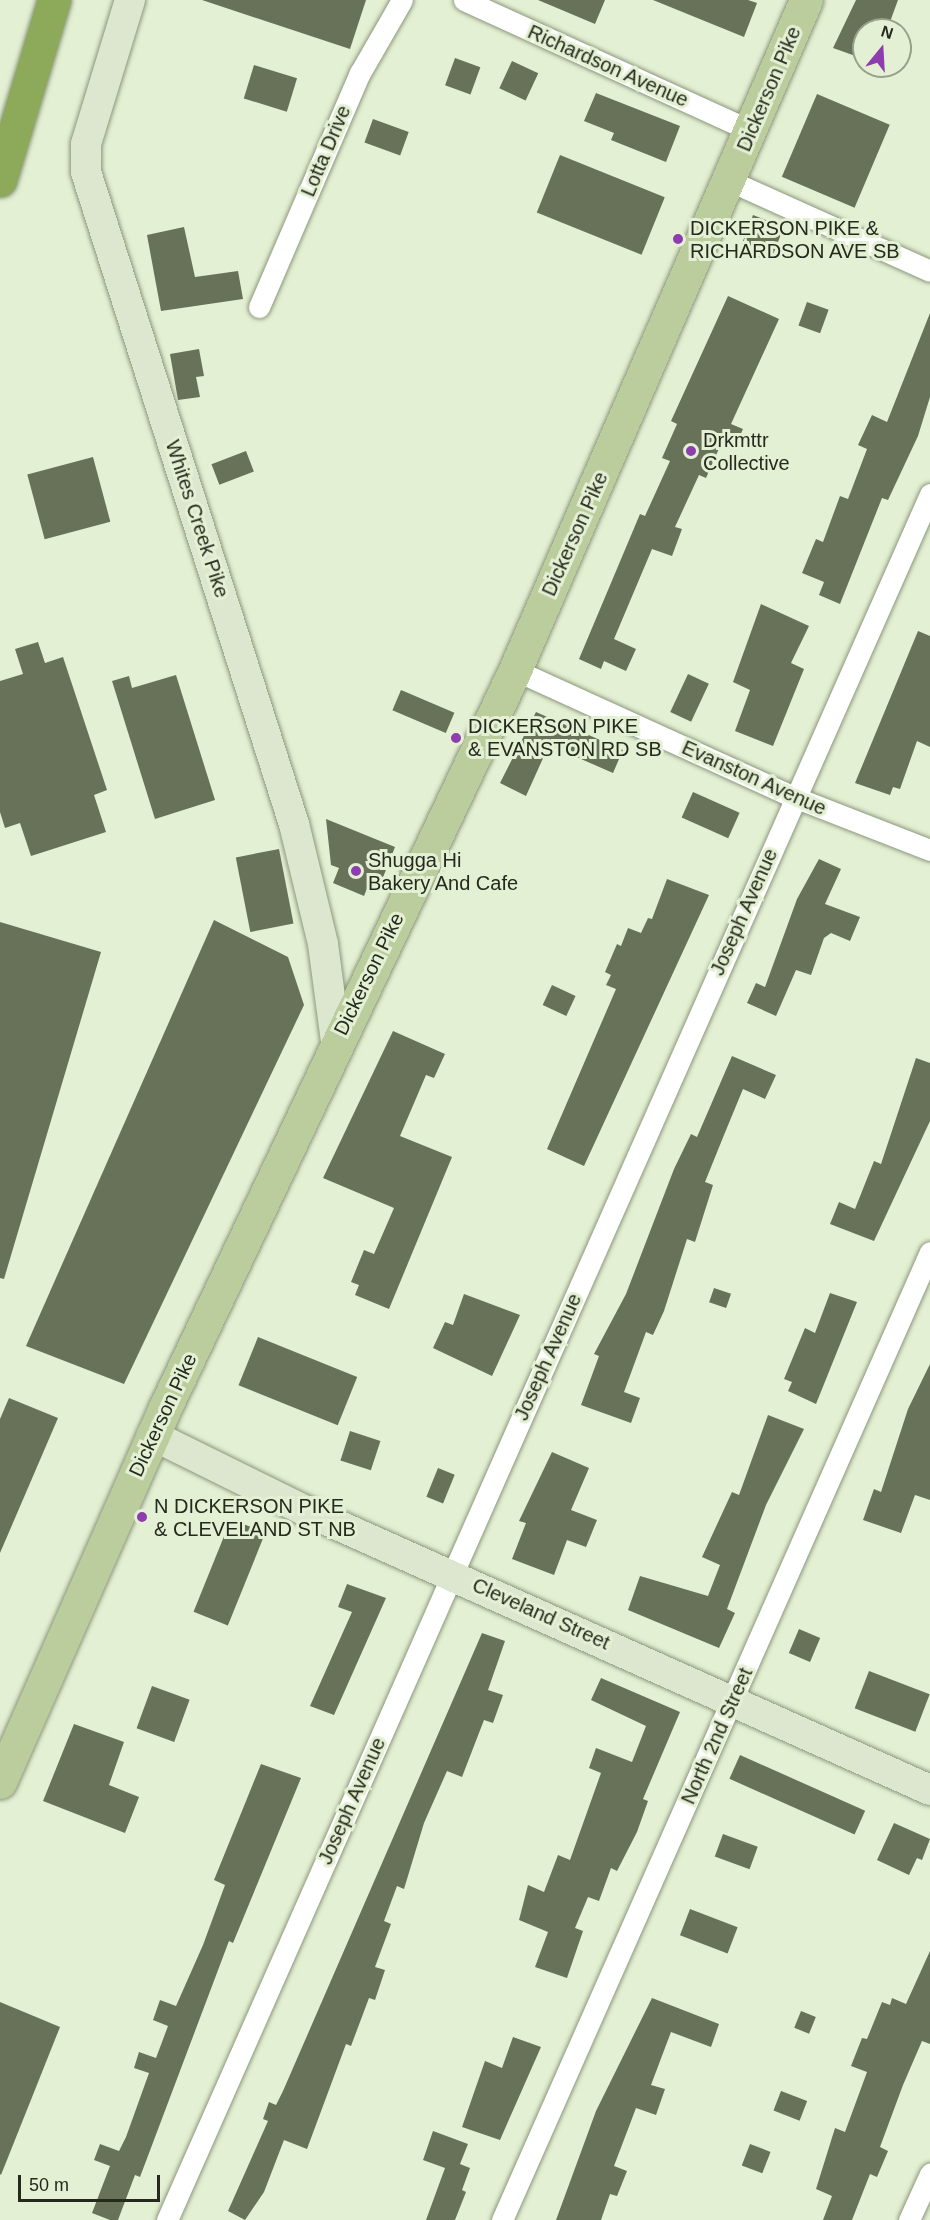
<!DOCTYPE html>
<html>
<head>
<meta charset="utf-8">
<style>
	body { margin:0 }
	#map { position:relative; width:930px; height:2220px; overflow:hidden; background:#e4f0d3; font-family:Helvetica,sans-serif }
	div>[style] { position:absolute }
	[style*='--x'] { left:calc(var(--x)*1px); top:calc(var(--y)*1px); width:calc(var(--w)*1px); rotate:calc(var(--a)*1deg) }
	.building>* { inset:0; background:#677259; transform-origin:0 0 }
	.roads { filter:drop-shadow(0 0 2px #8c977d) drop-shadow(0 0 2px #8c977d) }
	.street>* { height:21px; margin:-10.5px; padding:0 10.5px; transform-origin:10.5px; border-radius:10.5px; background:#fff }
	.secondary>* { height:30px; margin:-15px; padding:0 15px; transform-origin:15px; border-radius:15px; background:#dde6ce }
	.primary>* { height:33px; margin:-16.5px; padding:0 16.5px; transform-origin:16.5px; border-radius:16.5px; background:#bbcc9d }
	.highway>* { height:33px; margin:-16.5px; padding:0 16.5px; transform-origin:16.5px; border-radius:16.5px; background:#8daa5b }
	.dots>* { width:16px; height:16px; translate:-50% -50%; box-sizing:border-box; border:3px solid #e4f0d3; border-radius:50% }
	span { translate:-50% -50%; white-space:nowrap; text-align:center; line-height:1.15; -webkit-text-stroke:6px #e4f0d3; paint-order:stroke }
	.street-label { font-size:20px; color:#25291e }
	.poi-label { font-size:20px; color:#25291e }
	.left { translate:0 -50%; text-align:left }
	.north { position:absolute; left:852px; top:18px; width:60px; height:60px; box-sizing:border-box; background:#e4f0d3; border:2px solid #98a08b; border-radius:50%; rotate:18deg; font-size:16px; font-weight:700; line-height:24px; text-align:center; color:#25291e }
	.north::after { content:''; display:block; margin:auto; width:21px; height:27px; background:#8d3dad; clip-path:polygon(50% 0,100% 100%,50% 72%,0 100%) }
	.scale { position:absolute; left:18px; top:2175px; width:142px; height:27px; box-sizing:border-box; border:3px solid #25291e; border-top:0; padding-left:8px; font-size:18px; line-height:21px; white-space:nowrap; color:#25291e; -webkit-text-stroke:4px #e4f0d3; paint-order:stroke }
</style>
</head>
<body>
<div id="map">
	<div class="building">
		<i style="clip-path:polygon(202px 0,366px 0,350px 49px)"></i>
		<i style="clip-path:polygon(538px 0,605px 0,595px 24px)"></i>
		<i style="clip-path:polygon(653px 0,748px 0,757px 3px,744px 37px)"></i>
		<i style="clip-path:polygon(856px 0,898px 0,887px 30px,864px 30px,864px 59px,833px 48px)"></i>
		<i style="left:455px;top:58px;width:27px;height:29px;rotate:20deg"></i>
		<i style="left:512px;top:61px;width:29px;height:30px;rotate:25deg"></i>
		<i style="left:254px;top:65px;width:45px;height:35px;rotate:17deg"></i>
		<i style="clip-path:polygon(596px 93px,680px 126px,666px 162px,611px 140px,614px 133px,584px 121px)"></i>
		<i style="left:817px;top:94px;width:79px;height:90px;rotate:23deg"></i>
		<i style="left:373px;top:119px;width:38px;height:25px;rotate:20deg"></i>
		<i style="left:560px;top:155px;width:113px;height:62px;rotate:22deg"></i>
		<i style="left:753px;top:215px;width:33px;height:37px;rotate:21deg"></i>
		<i style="clip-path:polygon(184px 227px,195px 277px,238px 271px,243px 299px,161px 311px,147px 235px)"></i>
		<i style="clip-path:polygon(728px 296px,779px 319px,731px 424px,743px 429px,734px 449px,721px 444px,706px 478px,699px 475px,675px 527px,682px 529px,672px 556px,652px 549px,614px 639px,636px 649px,626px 671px,604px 661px,601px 669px,579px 659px,640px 514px,645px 516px,670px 461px,662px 458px,677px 424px,671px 421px)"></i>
		<i style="left:807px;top:302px;width:23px;height:25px;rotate:20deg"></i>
		<i style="clip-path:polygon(930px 313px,930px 397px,918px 436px,888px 500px,882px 498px,840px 604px,819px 595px,824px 582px,802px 573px,816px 539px,823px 542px,840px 496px,848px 499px,867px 449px,858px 445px,872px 415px,887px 422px)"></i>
		<i style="clip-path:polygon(199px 349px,204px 376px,196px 377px,200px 397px,178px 400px,170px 354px)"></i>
		<i style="left:246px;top:451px;width:22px;height:37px;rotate:69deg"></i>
		<i style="left:93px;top:457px;width:67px;height:68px;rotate:75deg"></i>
		<i style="clip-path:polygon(761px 604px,809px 626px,791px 663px,804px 669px,773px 746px,735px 731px,750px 690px,733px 682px)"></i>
		<i style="clip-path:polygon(918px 631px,930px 636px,930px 747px,917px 741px,900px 789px,893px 787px,890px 795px,855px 783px)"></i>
		<i style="clip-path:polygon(38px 642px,45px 663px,63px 657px,107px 790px,94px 795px,106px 832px,31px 856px,20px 823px,5px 828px,0 812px,0 681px,23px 674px,15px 649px)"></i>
		<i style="left:688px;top:674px;width:23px;height:42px;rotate:25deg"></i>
		<i style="clip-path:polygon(176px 675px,215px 800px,155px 819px,112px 681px,129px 676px,132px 688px)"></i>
		<i style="left:401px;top:690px;width:58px;height:22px;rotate:23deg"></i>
		<i style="clip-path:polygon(536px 712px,623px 750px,613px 773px,549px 745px,526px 796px,500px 783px)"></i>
		<i style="left:693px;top:792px;width:51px;height:28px;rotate:24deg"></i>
		<i style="clip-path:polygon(326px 819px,395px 847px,380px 885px,370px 881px,364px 896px,333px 883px,339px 868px,331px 865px)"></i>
		<i style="left:279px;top:849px;width:76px;height:44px;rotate:79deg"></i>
		<i style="clip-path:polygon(819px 859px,841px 869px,825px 904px,860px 917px,850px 941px,831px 933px,824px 938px,811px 975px,796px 970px,776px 1016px,747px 1003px,756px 983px,765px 987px,797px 899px)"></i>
		<i style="clip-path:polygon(667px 879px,709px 895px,584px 1166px,547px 1149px,616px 989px,606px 985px,611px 975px,605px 972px,617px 944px,621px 946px,628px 928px,641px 933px,648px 918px,652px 919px)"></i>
		<i style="clip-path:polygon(214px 920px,288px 957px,304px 1005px,124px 1384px,26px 1346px)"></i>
		<i style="clip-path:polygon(0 922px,101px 952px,4px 1279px,0 1278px)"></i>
		<i style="left:552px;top:985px;width:26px;height:22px;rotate:25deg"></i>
		<i style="clip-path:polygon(393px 1031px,445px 1054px,434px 1078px,426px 1075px,400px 1136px,452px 1157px,389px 1309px,355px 1295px,359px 1285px,351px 1282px,364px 1250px,374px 1254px,394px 1208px,323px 1178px)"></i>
		<i style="clip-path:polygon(732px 1056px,776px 1075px,765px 1099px,743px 1089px,724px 1135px,705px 1182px,713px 1185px,695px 1242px,687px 1239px,664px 1311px,653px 1335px,646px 1332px,624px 1392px,640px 1398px,631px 1423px,581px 1405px,599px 1356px,594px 1354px,626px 1294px,674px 1169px,691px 1134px,697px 1137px)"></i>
		<i style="clip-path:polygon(916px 1058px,930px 1063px,930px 1121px,874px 1241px,830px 1224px,839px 1202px,855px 1209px,874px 1161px,881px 1164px)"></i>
		<i style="left:714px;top:1288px;width:18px;height:15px;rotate:19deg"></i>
		<i style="clip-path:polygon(830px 1293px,857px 1302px,816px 1404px,788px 1391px,792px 1382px,784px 1379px,805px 1328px,815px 1333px)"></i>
		<i style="clip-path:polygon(464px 1294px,520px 1315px,492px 1376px,433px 1348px,445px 1322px,453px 1325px)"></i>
		<i style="left:258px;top:1337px;width:107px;height:52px;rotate:22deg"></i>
		<i style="clip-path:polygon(930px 1364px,930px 1500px,915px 1495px,901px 1533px,863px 1520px,874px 1489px,881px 1492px,908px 1409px)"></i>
		<i style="clip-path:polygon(9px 1398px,58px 1418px,0 1553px,0 1419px)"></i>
		<i style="clip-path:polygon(768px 1415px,804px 1429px,766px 1505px,727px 1609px,735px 1613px,719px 1648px,628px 1610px,640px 1576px,708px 1596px,720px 1565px,702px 1557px,732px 1492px,739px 1495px)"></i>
		<i style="left:350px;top:1431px;width:32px;height:31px;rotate:18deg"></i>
		<i style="clip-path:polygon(552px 1452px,589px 1468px,571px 1510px,597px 1520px,586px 1547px,567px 1540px,554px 1575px,512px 1559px,526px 1523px,519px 1521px)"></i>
		<i style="left:438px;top:1468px;width:18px;height:31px;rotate:22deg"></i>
		<i style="left:231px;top:1519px;width:37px;height:100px;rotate:22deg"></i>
		<i style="clip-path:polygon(347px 1584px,386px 1598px,334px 1715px,310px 1706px,352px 1612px,338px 1607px)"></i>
		<i style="left:799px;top:1629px;width:23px;height:26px;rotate:23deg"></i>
		<i style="clip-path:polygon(482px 1633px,505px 1641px,488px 1690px,503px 1695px,493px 1723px,484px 1720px,462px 1777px,447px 1771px,424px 1823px,404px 1889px,397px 1886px,384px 1921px,391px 1924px,375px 1967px,385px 1970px,375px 2000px,369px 1998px,351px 2046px,346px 2044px,307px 2149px,284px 2140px,264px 2192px,245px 2220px,228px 2211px,268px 2121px,263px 2119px,269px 2102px,276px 2105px,283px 2091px)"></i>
		<i style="left:869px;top:1671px;width:65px;height:40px;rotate:21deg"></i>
		<i style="clip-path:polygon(601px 1678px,680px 1712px,643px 1799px,648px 1801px,637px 1832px,617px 1871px,611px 1868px,599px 1901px,588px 1897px,575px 1928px,583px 1931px,567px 1978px,535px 1967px,548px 1932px,519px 1920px,528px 1885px,544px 1892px,558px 1855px,570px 1860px,601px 1773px,589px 1768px,596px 1748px,632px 1762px,646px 1726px,591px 1700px)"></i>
		<i style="left:152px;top:1686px;width:40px;height:45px;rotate:20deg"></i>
		<i style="clip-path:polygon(74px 1724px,124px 1742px,109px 1785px,139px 1797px,125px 1833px,43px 1801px)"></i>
		<i style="left:740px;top:1755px;width:137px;height:26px;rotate:24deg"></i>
		<i style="clip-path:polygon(261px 1764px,301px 1778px,233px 1943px,229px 1941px,140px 2177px,135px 2175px,118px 2220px,110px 2220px,92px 2213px,110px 2166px,94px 2160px,100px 2144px,119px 2151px,126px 2137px,149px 2073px,134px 2068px,139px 2052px,156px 2058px,168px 2026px,153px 2020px,160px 2000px,176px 2006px,203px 1945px,225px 1885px,214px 1880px)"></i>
		<i style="clip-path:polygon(894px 1823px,930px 1839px,922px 1860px,917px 1858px,909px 1875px,877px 1860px)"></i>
		<i style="left:723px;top:1834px;width:37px;height:24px;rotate:20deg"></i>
		<i style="left:690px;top:1909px;width:51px;height:28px;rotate:21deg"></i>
		<i style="clip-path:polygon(930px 1951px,930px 2044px,922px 2041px,903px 2085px,880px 2147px,888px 2151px,877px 2177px,870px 2174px,852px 2220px,823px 2220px,832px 2196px,816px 2189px,835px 2128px,845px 2132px,867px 2072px,851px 2066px,862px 2038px,867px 2039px,882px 2002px,890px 2005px,892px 1998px,906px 2004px)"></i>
		<i style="clip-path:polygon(652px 1998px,719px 2024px,711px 2047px,671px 2032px,651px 2085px,665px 2089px,656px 2115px,636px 2108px,614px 2166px,627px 2171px,617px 2196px,610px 2194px,601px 2220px,556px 2220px,596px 2111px)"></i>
		<i style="clip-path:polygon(0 2002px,60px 2027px,1px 2175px,0 2174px)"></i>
		<i style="left:801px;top:2011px;width:16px;height:18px;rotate:22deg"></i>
		<i style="clip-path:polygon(513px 2037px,541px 2047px,500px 2140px,462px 2127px,485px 2061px,502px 2068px)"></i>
		<i style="left:781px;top:2091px;width:28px;height:21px;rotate:21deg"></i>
		<i style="clip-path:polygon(433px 2131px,468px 2144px,460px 2164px,470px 2168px,462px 2190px,466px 2192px,455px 2220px,426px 2220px,445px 2168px,423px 2160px)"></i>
		<i style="left:750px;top:2144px;width:22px;height:23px;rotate:21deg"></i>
	</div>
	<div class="roads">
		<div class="street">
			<i style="--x:464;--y:0;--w:316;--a:24.5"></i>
			<i style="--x:730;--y:181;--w:219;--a:24.2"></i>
			<i style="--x:259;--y:307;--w:255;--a:-66.7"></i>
			<i style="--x:360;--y:73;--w:84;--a:-60.1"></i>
			<i style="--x:515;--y:670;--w:307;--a:24.5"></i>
			<i style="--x:794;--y:797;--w:146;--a:21.3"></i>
			<i style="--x:167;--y:2220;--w:1887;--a:-66.15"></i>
			<i style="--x:502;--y:2220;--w:1058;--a:-66.15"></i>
			<i style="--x:909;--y:2220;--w:51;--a:-65.5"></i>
		</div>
		<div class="secondary">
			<i style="--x:130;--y:0;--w:151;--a:107"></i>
			<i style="--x:86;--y:144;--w:28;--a:90"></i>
			<i style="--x:86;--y:172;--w:684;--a:72.31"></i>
			<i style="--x:294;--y:824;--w:123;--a:76.4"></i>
			<i style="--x:323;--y:944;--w:99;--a:82.4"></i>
			<i style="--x:152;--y:1435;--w:169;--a:26.3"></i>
			<i style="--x:304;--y:1510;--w:686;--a:24.1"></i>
		</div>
		<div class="primary">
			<i style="--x:0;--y:1782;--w:404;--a:-66.2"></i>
			<i style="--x:163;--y:1412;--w:821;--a:-64.62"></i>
			<i style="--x:515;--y:670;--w:730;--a:-66.52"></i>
		</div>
		<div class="highway">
			<i style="--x:0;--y:180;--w:188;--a:-73.3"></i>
		</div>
	</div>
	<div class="dots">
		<i style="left:678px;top:239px;background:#8d3dad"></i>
		<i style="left:691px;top:451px;background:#8d3dad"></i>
		<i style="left:456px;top:738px;background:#8d3dad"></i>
		<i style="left:356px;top:871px;background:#8d3dad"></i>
		<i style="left:142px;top:1517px;background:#8d3dad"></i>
	</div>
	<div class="street-label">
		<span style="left:608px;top:66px;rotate:24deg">Richardson Avenue</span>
		<span style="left:769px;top:89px;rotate:-67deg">Dickerson Pike</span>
		<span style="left:326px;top:151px;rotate:-67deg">Lotta Drive</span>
		<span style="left:197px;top:519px;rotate:72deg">Whites Creek Pike</span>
		<span style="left:575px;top:534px;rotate:-66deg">Dickerson Pike</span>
		<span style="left:754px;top:778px;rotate:24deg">Evanston Avenue</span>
		<span style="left:744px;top:912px;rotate:-66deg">Joseph Avenue</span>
		<span style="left:369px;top:974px;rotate:-64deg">Dickerson Pike</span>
		<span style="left:548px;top:1357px;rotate:-66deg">Joseph Avenue</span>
		<span style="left:163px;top:1415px;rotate:-65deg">Dickerson Pike</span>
		<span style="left:541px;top:1614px;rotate:24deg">Cleveland Street</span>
		<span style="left:717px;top:1736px;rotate:-66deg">North 2nd Street</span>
		<span style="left:352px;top:1801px;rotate:-66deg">Joseph Avenue</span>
	</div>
	<div class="poi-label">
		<span class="left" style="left:690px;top:240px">DICKERSON PIKE &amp;<br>RICHARDSON AVE SB</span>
		<span class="left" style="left:703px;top:452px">Drkmttr<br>Collective</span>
		<span class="left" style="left:468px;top:738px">DICKERSON PIKE<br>&amp; EVANSTON RD SB</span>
		<span class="left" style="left:368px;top:872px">Shugga Hi<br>Bakery And Cafe</span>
		<span class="left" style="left:154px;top:1518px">N DICKERSON PIKE<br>&amp; CLEVELAND ST NB</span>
	</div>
	<div class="north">N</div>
	<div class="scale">50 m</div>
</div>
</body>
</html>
